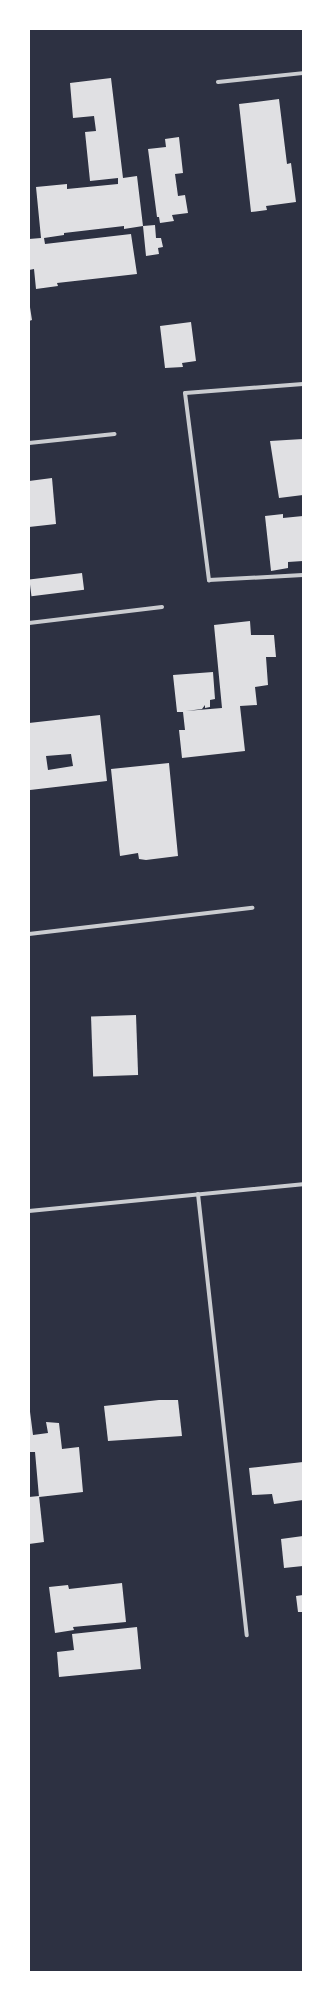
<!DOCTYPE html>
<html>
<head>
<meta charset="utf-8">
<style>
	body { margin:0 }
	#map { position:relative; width:332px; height:2001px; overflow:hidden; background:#2d3142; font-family:Manrope,sans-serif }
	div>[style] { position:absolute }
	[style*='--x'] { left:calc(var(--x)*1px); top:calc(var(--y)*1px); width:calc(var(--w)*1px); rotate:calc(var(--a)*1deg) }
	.building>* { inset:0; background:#e0e0e3; transform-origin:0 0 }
	.minor>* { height:4px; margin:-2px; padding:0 2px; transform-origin:2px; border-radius:2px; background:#caccd0 }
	span { translate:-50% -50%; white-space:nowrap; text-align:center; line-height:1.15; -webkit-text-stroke:4px #fff; paint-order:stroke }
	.frame { position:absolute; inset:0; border:30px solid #fff; pointer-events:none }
</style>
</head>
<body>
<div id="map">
	<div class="building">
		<i style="clip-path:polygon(111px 78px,123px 178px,137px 176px,143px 226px,124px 229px,124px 226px,64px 233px,64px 235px,44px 238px,45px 244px,131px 234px,137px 274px,57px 283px,58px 286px,36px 289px,34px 269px,29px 270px,29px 239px,41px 238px,36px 187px,67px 184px,67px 189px,118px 184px,118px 178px,90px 181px,85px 132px,96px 131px,94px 116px,73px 118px,70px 83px)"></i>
		<i style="clip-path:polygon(279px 99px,287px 164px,291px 163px,296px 202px,266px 206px,267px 210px,251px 212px,239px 104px)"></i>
		<i style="clip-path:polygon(179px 137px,183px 173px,175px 174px,178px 196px,185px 195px,188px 213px,172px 215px,174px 221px,160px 223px,159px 217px,157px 217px,148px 149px,166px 147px,165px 139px)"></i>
		<i style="clip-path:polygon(155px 225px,156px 238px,161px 238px,163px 247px,158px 248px,159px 254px,146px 256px,143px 226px)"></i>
		<i style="clip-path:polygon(29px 301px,32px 320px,29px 321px)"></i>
		<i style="clip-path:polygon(191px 322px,196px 361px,182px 363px,183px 367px,165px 368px,160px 326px)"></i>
		<i style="clip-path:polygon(303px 439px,303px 495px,279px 498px,270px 441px)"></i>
		<i style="clip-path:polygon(52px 478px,56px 524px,29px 527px,29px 481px)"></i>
		<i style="clip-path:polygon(283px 514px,283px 518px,303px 516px,303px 561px,288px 562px,288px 568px,271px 571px,265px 516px)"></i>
		<i style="left:82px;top:573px;width:17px;height:53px;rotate:83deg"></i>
		<i style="clip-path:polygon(250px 621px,251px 635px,274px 635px,276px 657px,266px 657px,268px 685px,255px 687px,257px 705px,240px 706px,245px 751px,182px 758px,179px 730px,185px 730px,183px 712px,177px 712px,173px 675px,213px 672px,215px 699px,210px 700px,210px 707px,205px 708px,205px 705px,202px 709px,186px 711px,222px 708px,214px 625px)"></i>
		<i style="clip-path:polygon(evenodd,100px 715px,107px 781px,30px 790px,29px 723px,100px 715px,71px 754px,73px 766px,48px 770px,46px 756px,71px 754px)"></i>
		<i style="clip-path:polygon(169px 763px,178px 856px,146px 860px,139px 859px,138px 853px,120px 856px,111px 769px)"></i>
		<i style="left:136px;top:1015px;width:60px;height:45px;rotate:88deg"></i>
		<i style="clip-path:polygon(159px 1400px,178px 1400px,182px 1436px,108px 1441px,104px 1406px)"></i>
		<i style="clip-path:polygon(29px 1404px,33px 1435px,48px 1433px,46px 1422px,59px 1423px,62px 1449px,79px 1447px,83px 1492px,39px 1497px,35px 1452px,29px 1452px)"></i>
		<i style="clip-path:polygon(303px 1462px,303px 1500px,274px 1504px,272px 1494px,252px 1495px,249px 1468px)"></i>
		<i style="clip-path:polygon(39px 1496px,44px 1542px,29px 1544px,29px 1497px)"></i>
		<i style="clip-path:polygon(303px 1536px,303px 1566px,284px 1568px,281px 1539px)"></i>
		<i style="clip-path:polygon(122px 1583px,126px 1622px,73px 1627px,74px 1630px,55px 1633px,49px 1587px,68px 1585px,69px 1589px)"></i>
		<i style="clip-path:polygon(303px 1595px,303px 1612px,298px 1612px,296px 1596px)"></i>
		<i style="clip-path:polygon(137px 1627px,141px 1669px,59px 1677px,57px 1652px,74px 1650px,72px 1634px)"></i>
	</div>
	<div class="minor">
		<i style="--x:218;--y:82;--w:85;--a:-6"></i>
		<i style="--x:303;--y:384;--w:118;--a:175.6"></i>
		<i style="--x:185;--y:393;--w:189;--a:82.7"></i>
		<i style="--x:209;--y:580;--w:94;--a:-3"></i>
		<i style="--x:29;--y:443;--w:86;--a:-6"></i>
		<i style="--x:29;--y:623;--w:134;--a:-6.9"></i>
		<i style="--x:29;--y:934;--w:225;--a:-6.7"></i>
		<i style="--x:198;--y:1194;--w:444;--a:83.7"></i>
		<i style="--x:29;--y:1211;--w:275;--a:-5.6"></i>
	</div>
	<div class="frame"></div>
</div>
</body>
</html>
